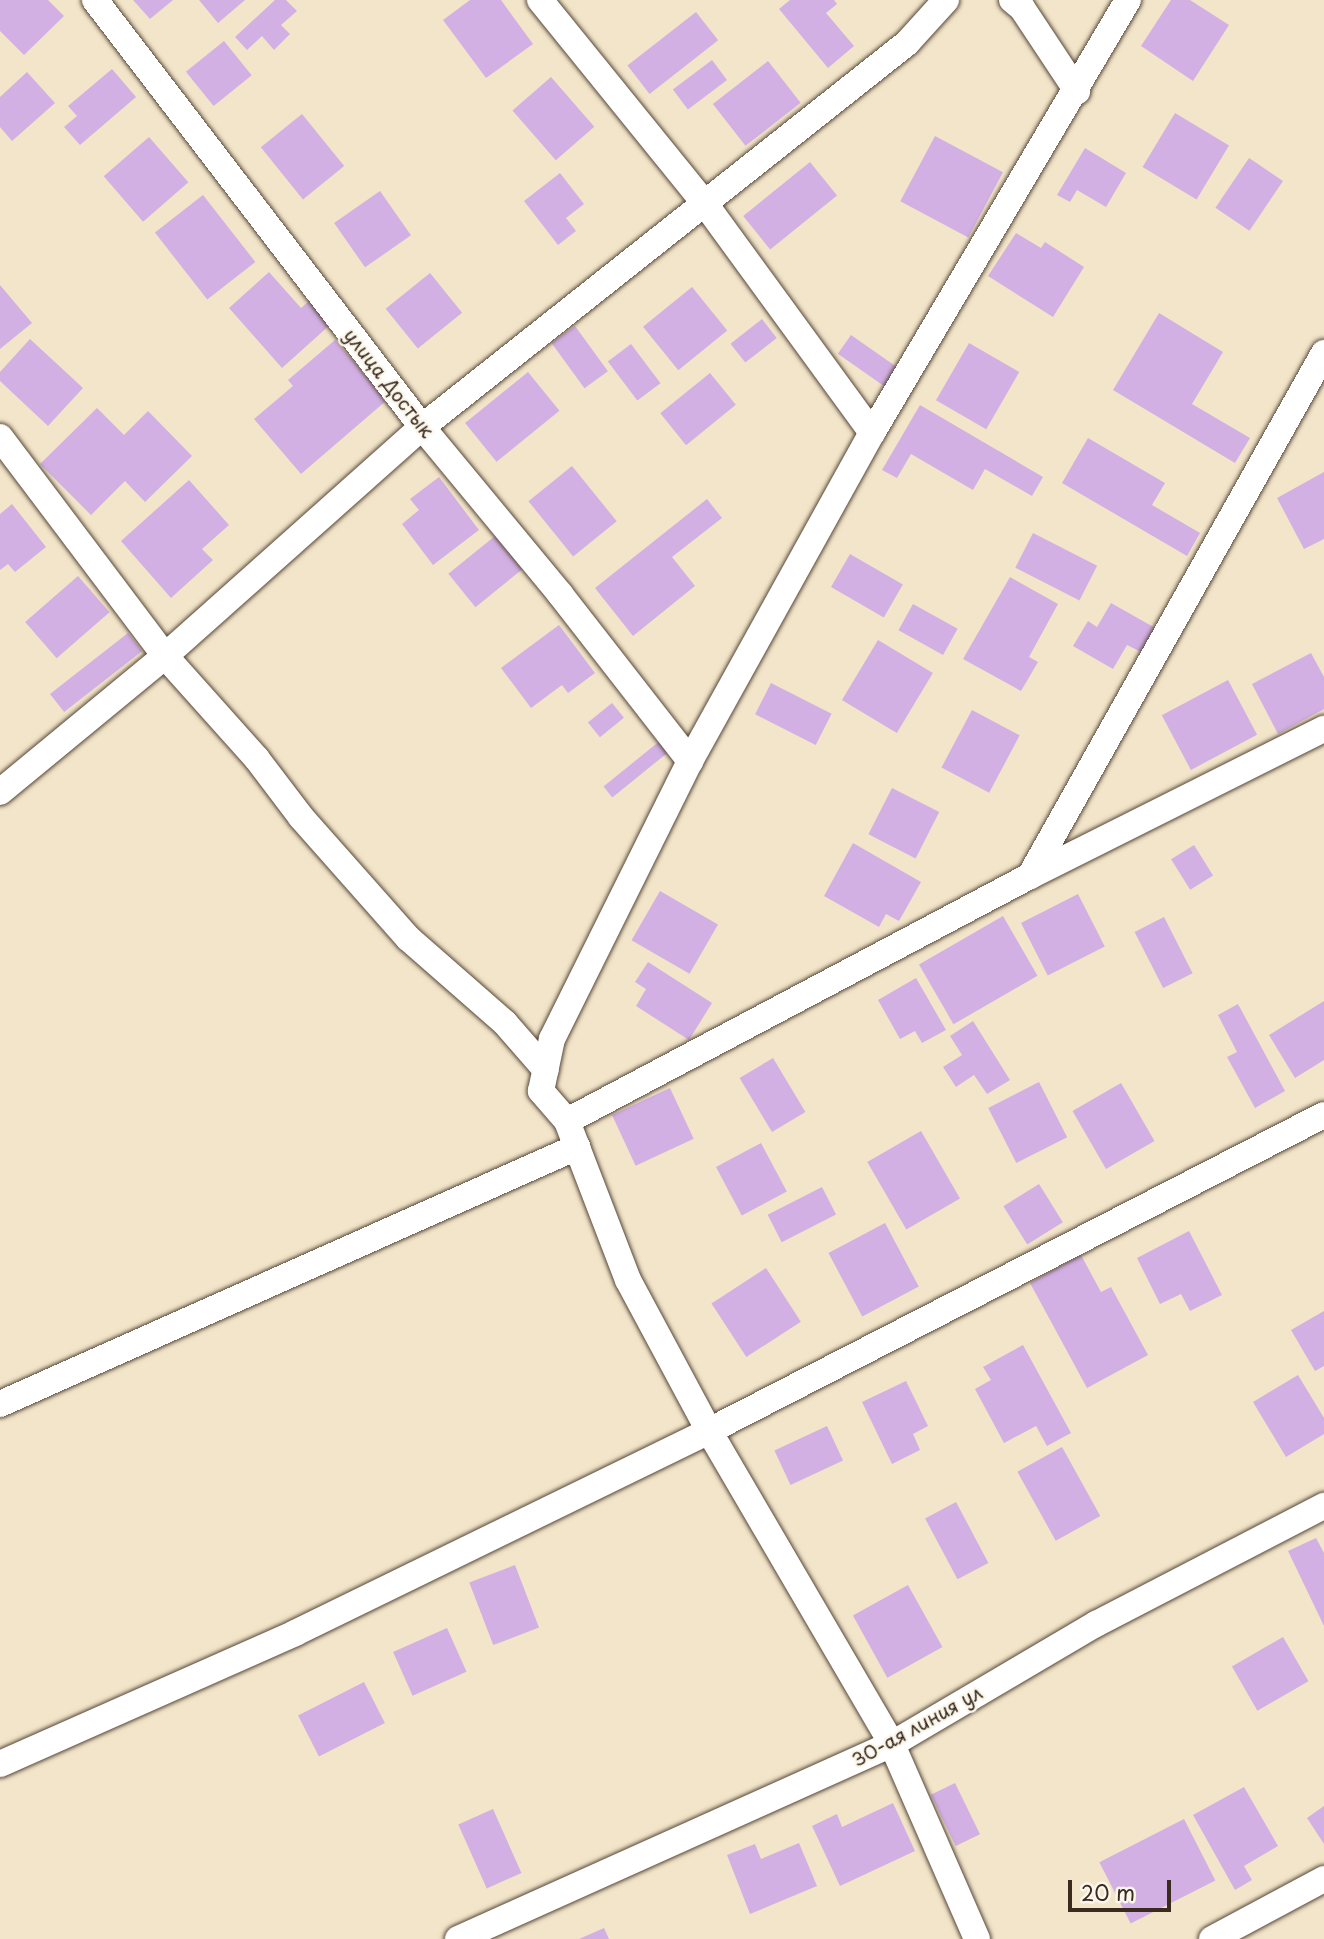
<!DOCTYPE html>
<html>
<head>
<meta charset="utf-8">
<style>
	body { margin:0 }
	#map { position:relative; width:1324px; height:1939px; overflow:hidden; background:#f2e5c9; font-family:"Playpen Sans",sans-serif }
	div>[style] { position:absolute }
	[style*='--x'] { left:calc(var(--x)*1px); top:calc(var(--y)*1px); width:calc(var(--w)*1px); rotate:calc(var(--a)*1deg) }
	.building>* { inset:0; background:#d3b0e4; transform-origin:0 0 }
	.roads { filter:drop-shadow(0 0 2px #564638) drop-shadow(0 0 2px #564638) }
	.street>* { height:26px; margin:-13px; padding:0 13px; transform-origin:13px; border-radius:13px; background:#fff }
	span { translate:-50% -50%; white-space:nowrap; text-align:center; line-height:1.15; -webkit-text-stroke:5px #fbf7ec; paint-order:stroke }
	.street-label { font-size:19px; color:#3b2a1e }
	.scale { position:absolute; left:1068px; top:1880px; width:103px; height:32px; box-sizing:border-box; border:4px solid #3b2a1e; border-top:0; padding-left:9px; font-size:21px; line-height:24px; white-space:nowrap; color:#3b2a1e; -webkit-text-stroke:5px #fbf7ec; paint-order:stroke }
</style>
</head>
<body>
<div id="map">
	<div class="building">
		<i style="clip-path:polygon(0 0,48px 0,64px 16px,24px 55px,0 31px)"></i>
		<i style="clip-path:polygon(133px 0,173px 0,150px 19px)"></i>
		<i style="clip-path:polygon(199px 0,245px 0,218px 23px)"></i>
		<i style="clip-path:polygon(275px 0,286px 0,297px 11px,281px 25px,290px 34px,274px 50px,262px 36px,247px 50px,235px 37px)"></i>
		<i style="clip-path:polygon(470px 0,501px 0,533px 44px,486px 78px,443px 20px)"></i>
		<i style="clip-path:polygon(790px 0,834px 0,837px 4px,826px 13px,854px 46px,828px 68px,779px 9px)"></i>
		<i style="clip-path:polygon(1171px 0,1190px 0,1229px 25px,1193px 81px,1141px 46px)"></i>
		<i style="left:696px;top:12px;width:36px;height:87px;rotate:52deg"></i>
		<i style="left:224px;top:41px;width:44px;height:49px;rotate:51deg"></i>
		<i style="left:712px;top:60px;width:25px;height:49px;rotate:53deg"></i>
		<i style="left:768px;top:61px;width:53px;height:70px;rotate:52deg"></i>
		<i style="clip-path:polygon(112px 69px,136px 97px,80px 145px,64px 127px,77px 116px,68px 106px)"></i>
		<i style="clip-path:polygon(27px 72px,55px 103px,12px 141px,0 127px,0 97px)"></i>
		<i style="left:551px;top:77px;width:66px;height:51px;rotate:49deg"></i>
		<i style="left:1175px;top:113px;width:63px;height:63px;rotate:31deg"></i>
		<i style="left:302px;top:114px;width:67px;height:53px;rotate:51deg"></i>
		<i style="left:935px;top:136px;width:77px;height:74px;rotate:28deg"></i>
		<i style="left:149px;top:137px;width:60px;height:60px;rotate:49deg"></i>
		<i style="clip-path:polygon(1085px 148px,1126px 173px,1106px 207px,1077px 190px,1070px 202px,1057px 195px)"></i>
		<i style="left:1249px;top:158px;width:41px;height:60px;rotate:34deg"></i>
		<i style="left:810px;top:162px;width:43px;height:86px;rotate:51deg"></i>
		<i style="clip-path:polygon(560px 173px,584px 204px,566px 218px,576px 231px,558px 245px,524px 201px)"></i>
		<i style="left:380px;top:191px;width:54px;height:56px;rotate:55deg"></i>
		<i style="left:203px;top:195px;width:85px;height:61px;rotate:52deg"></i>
		<i style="clip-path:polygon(1016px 233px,1041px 248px,1045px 242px,1084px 267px,1053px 317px,988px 276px)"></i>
		<i style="clip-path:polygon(269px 272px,301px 308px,309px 301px,331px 324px,282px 368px,229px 308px)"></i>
		<i style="left:430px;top:273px;width:51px;height:57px;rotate:51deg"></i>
		<i style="clip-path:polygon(0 285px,32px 323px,0 349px)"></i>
		<i style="left:692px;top:287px;width:56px;height:63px;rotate:51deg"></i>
		<i style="clip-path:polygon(1159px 313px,1223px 352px,1192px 404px,1250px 438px,1235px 463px,1113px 390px)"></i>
		<i style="left:762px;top:319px;width:24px;height:40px;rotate:52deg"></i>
		<i style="left:575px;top:326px;width:56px;height:29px;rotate:54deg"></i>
		<i style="left:851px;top:335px;width:58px;height:23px;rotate:35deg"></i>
		<i style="clip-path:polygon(30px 339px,83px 388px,48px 426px,0 381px,0 372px)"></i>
		<i style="clip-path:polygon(335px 340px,387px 400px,301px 474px,254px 419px,293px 386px,288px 380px)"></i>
		<i style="left:969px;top:343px;width:58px;height:66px;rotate:30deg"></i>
		<i style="left:631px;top:344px;width:49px;height:29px;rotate:53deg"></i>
		<i style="left:528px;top:372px;width:50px;height:81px;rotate:51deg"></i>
		<i style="left:710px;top:373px;width:41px;height:64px;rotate:51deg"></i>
		<i style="clip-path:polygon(920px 405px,1043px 477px,1032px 496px,985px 469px,973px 490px,911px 454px,897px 478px,882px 470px)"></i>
		<i style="clip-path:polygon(97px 408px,124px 435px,148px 411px,192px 456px,145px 502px,125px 481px,91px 515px,40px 464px)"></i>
		<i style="clip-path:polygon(1088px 438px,1165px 483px,1152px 505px,1200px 533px,1187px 556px,1062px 483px)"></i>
		<i style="left:572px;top:466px;width:71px;height:56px;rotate:51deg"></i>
		<i style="clip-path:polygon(1324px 472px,1324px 539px,1304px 549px,1277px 498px)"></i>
		<i style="clip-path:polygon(439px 477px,479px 530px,433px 565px,402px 524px,419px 510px,410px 499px)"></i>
		<i style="clip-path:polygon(189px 480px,229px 525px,202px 549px,213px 560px,171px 598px,121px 541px)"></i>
		<i style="clip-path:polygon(707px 499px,722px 518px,672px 557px,695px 586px,633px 636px,595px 588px)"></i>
		<i style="clip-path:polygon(12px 504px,46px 547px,15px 572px,8px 564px,0 570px,0 514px)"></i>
		<i style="left:1033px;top:533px;width:72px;height:39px;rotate:27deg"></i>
		<i style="left:495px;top:536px;width:43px;height:60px;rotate:51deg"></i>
		<i style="left:850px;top:554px;width:61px;height:38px;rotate:30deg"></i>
		<i style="left:78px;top:576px;width:48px;height:70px;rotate:49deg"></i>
		<i style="clip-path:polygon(1010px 577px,1058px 604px,1029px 657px,1038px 662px,1021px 691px,963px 659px)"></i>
		<i style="clip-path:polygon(1111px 603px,1157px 629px,1143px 653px,1127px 645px,1113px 669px,1073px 646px,1088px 621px,1097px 627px)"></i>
		<i style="left:913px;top:604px;width:51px;height:30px;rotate:29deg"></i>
		<i style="clip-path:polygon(559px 625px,595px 673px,568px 693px,562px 685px,531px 708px,501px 668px)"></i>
		<i style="left:128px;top:633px;width:23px;height:99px;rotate:52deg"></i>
		<i style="left:878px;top:640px;width:64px;height:70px;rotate:31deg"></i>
		<i style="clip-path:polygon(1311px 653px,1324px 677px,1324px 709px,1278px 734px,1252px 684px)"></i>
		<i style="left:1228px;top:680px;width:62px;height:75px;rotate:62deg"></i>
		<i style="left:771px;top:683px;width:68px;height:35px;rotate:27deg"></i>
		<i style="left:612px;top:703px;width:19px;height:31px;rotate:51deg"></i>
		<i style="left:972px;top:710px;width:54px;height:65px;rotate:28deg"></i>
		<i style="left:661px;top:740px;width:14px;height:74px;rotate:51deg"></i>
		<i style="left:892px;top:788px;width:53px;height:52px;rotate:27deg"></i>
		<i style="clip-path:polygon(853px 843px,921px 882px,899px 921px,886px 914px,879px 927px,824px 896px)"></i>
		<i style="left:1194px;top:845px;width:36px;height:27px;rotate:58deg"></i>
		<i style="left:660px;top:891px;width:67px;height:57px;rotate:30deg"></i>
		<i style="left:1078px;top:894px;width:59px;height:64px;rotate:63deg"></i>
		<i style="left:1003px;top:916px;width:69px;height:97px;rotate:60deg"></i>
		<i style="left:1164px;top:917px;width:63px;height:33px;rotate:63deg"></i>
		<i style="clip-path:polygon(648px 962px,712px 1003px,689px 1040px,636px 1006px,646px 989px,635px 982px)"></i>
		<i style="clip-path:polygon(916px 978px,946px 1030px,922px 1043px,915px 1031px,900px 1039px,878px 1000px)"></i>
		<i style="clip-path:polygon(1324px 1001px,1324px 1060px,1295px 1078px,1269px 1035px)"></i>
		<i style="clip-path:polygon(1238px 1004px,1285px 1091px,1255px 1108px,1227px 1057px,1237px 1052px,1218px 1015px)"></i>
		<i style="clip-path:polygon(973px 1021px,1010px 1080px,987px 1094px,974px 1075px,956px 1087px,943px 1067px,962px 1055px,950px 1036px)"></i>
		<i style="left:773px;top:1058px;width:63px;height:39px;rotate:59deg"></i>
		<i style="left:1039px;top:1082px;width:62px;height:57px;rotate:63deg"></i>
		<i style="left:1121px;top:1083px;width:67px;height:56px;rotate:60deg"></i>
		<i style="left:670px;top:1088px;width:56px;height:64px;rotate:65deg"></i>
		<i style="left:921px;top:1131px;width:78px;height:62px;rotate:60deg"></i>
		<i style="left:761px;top:1143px;width:55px;height:51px;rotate:62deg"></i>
		<i style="left:1039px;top:1184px;width:45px;height:42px;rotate:58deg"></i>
		<i style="left:822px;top:1187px;width:31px;height:61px;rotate:63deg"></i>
		<i style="left:885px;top:1223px;width:72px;height:64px;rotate:62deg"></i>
		<i style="clip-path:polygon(1189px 1231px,1222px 1295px,1190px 1311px,1181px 1294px,1160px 1304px,1137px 1258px)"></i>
		<i style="clip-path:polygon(1081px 1255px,1101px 1292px,1111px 1287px,1148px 1355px,1087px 1388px,1030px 1283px)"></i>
		<i style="left:766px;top:1268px;width:64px;height:65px;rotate:57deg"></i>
		<i style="clip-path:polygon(1324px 1311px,1324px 1366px,1315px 1371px,1291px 1330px)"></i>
		<i style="clip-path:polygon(1023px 1345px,1071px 1433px,1047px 1446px,1036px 1426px,1004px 1443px,975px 1389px,991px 1380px,983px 1367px)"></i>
		<i style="clip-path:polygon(1298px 1375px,1324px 1418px,1324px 1434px,1286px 1457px,1253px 1402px)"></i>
		<i style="clip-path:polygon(906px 1381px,928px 1426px,913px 1434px,920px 1450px,892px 1464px,862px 1402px)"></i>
		<i style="left:827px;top:1426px;width:38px;height:58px;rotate:65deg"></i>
		<i style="left:1062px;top:1447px;width:79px;height:51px;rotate:61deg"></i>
		<i style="left:956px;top:1502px;width:69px;height:35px;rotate:62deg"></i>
		<i style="clip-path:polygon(1316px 1538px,1324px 1553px,1324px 1626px,1288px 1551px)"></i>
		<i style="left:515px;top:1565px;width:67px;height:49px;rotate:69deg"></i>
		<i style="left:908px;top:1585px;width:71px;height:63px;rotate:61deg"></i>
		<i style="left:447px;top:1628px;width:48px;height:59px;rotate:66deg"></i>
		<i style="left:1283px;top:1637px;width:51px;height:59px;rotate:60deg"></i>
		<i style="left:364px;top:1682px;width:46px;height:74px;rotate:63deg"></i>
		<i style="left:955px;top:1783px;width:57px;height:27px;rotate:64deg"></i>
		<i style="clip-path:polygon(1244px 1787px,1278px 1846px,1244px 1866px,1252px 1880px,1235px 1890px,1193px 1815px)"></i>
		<i style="clip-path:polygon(893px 1803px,915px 1851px,840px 1886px,812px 1826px,837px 1814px,842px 1827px)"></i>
		<i style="clip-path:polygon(1324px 1806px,1324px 1844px,1307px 1818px)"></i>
		<i style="left:493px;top:1809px;width:70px;height:38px;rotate:66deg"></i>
		<i style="left:1184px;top:1819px;width:69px;height:95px;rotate:63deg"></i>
		<i style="clip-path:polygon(799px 1843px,817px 1886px,750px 1914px,727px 1855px,755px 1844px,761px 1859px)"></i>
		<i style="clip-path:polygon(604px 1928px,609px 1939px,579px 1939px)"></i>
	</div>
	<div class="roads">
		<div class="street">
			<i style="--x:95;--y:0;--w:538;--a:52.55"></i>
			<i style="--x:422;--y:427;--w:217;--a:50.4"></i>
			<i style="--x:560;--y:594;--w:212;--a:52.1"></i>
			<i style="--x:540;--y:0;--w:259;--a:51"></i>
			<i style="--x:703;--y:201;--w:287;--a:53.9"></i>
			<i style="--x:1012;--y:0;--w:13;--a:39"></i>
			<i style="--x:1022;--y:8;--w:100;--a:56.5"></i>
			<i style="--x:0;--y:437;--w:274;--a:53"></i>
			<i style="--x:165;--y:656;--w:138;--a:48.2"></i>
			<i style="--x:257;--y:759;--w:73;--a:52.8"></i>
			<i style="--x:301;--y:817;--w:162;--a:48.5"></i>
			<i style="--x:408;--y:938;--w:129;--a:41.2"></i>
			<i style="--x:505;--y:1023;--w:62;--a:48.9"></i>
			<i style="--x:0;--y:792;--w:214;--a:-39.5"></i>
			<i style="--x:165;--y:656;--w:344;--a:-41.7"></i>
			<i style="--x:422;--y:427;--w:619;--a:-38.37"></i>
			<i style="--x:907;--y:43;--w:58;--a:-47.8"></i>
			<i style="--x:1030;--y:876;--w:600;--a:-60.66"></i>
			<i style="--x:567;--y:1121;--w:524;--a:-27.89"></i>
			<i style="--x:1030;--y:876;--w:329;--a:-26.6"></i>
			<i style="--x:0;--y:1404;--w:632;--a:-24.01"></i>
			<i style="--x:0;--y:1764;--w:323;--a:-23.9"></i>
			<i style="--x:295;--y:1633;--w:461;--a:-26"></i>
			<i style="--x:709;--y:1431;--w:691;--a:-27.2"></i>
			<i style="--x:458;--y:1939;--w:476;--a:-24.2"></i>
			<i style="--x:892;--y:1744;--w:237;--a:-30.5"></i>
			<i style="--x:1096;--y:1624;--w:257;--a:-27.4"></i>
			<i style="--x:977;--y:1939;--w:213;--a:-113.6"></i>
			<i style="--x:892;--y:1744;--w:363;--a:-120.3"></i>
			<i style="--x:709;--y:1431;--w:171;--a:-118.2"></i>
			<i style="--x:628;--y:1280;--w:170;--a:-111"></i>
			<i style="--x:567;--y:1121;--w:40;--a:-131"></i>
			<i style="--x:541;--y:1091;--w:53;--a:-78.1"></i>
			<i style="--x:552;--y:1039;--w:310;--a:-63.6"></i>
			<i style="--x:690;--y:761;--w:375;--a:-61"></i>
			<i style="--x:872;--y:433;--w:503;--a:-59.41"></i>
			<i style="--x:1212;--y:1939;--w:127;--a:-28.2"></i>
		</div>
	</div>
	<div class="street-label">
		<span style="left:389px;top:383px;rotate:52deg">улица Достык</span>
		<span style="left:917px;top:1726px;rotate:-29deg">30-ая линия ул</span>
	</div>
	<div class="scale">20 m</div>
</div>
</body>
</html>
